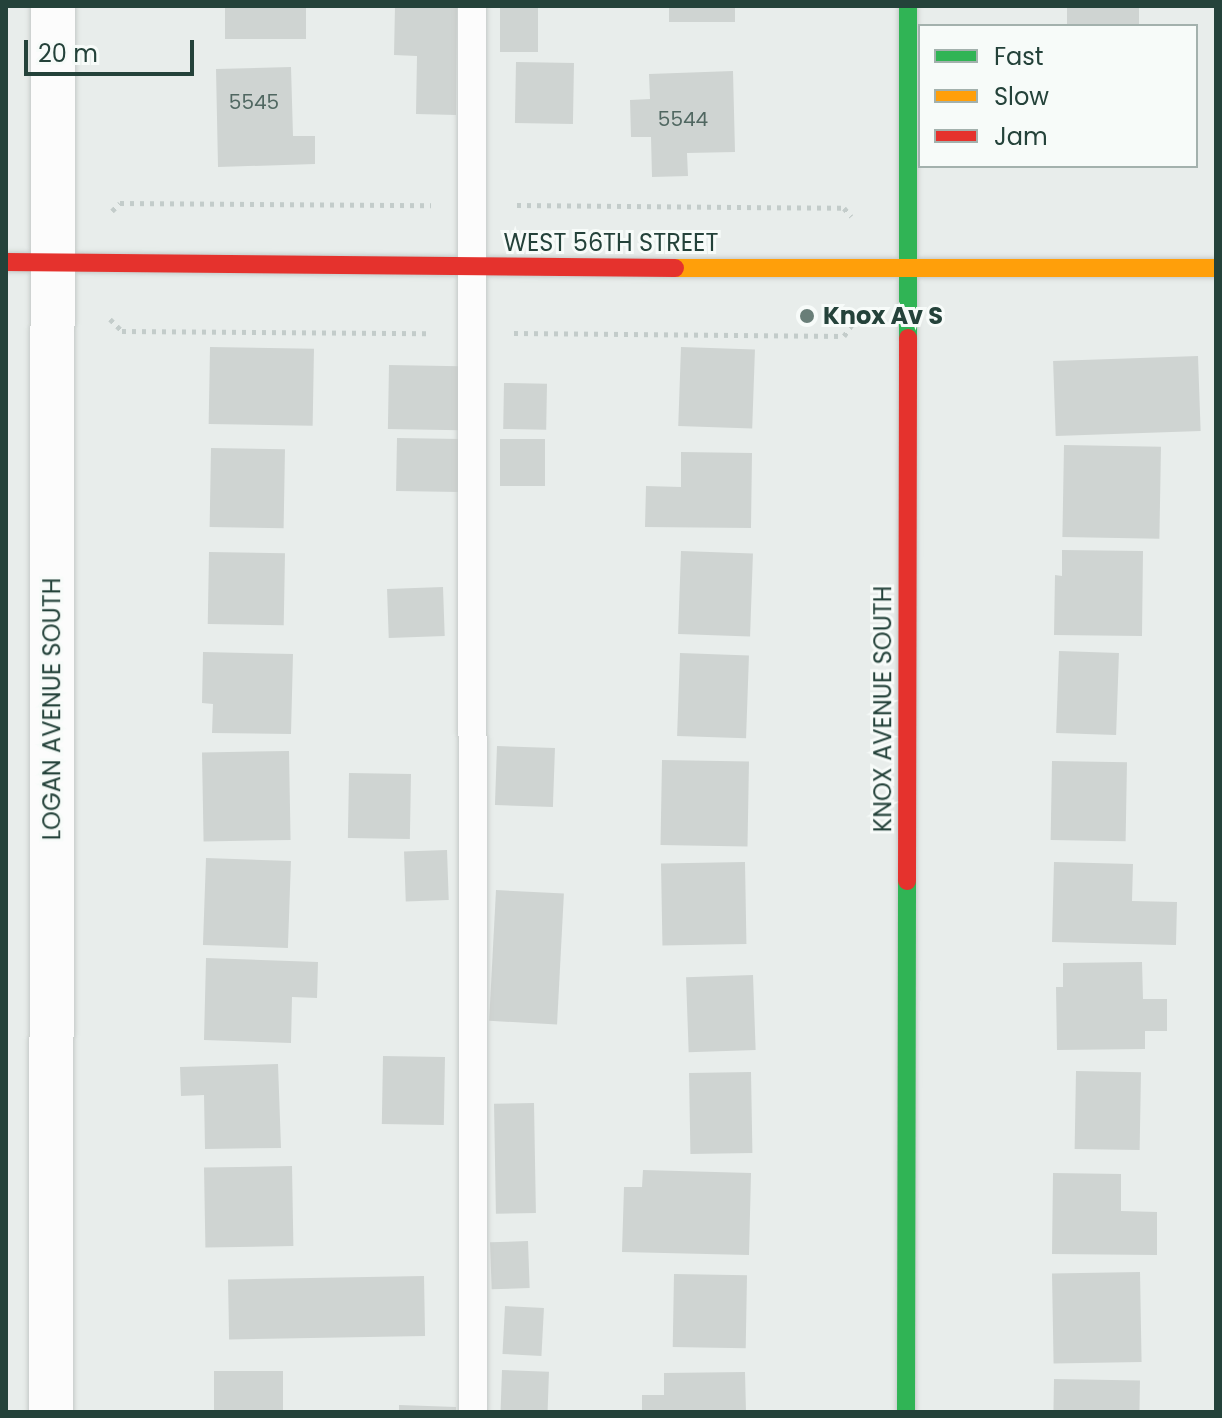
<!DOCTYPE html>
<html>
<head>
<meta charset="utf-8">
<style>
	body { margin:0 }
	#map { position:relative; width:1222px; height:1418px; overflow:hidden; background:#e8edeb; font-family:Poppins,sans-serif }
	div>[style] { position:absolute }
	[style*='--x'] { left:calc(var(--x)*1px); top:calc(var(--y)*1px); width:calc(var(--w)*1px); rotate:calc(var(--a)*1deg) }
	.building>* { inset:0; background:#cfd4d2; transform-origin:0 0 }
	.path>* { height:5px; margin-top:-2.5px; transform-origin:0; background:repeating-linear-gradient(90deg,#c3ccca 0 4px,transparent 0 10px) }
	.roads { filter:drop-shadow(0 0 2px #c5cac8) drop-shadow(0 0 2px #c5cac8) }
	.lane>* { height:28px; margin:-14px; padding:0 14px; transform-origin:14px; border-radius:14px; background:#fcfcfc }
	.street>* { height:44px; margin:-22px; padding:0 22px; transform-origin:22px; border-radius:22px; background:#fcfcfc }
	.fast>* { height:18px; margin:-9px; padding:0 9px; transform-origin:9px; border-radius:9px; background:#30b455 }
	.slow>* { height:18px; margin:-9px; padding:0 9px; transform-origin:9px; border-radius:9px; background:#ff9f0a }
	.jam>* { height:18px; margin:-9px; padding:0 9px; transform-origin:9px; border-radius:9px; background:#e5322d }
	.dots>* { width:22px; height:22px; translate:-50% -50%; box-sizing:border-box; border:4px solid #f7fbf9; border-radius:50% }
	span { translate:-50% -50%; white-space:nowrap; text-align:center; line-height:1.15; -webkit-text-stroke:6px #f7fbf9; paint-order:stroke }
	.number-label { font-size:20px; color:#506761 }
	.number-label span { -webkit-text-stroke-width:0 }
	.street-label { font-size:24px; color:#24423a }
	.poi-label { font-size:24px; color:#24423a; font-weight:700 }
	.left { translate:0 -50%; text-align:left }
	.frame { position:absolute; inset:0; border:8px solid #24423a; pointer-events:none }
	.legend { position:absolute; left:918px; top:24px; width:280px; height:144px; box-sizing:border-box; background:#f7fbf9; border:2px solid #a3b1ad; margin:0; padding:10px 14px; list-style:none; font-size:24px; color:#24423a }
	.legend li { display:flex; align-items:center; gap:16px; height:40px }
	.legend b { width:40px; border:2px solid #a3b1ad }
	.scale { position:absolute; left:24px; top:40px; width:170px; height:36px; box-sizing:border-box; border:4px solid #24423a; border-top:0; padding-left:10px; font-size:24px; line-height:28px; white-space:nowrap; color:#24423a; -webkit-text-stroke:6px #f7fbf9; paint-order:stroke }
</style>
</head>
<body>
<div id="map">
	<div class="building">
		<i style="left:225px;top:6px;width:81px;height:33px"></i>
		<i style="clip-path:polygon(395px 6px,457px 6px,456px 115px,416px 114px,417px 56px,394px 55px)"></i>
		<i style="left:500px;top:6px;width:38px;height:46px"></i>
		<i style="left:669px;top:6px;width:66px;height:16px"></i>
		<i style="left:1067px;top:6px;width:72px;height:20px"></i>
		<i style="left:516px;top:62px;width:58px;height:61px;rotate:1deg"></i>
		<i style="clip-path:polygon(291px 67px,293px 136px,315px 136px,315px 164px,218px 167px,216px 69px)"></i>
		<i style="clip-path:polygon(733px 71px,735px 152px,687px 153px,688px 176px,652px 177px,651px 137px,631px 137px,630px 100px,650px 99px,649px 74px)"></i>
		<i style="left:210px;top:347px;width:104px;height:77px;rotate:1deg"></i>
		<i style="left:681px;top:347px;width:74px;height:79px;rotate:2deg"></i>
		<i style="left:1198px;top:356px;width:75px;height:145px;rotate:88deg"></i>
		<i style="left:389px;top:365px;width:72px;height:64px;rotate:1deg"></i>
		<i style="left:504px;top:383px;width:43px;height:46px;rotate:1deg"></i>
		<i style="left:397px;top:438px;width:63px;height:53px;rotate:1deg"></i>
		<i style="left:500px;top:439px;width:45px;height:47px"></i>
		<i style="left:1064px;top:445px;width:97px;height:92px;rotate:1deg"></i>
		<i style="left:211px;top:448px;width:74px;height:79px;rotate:1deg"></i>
		<i style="clip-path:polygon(681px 452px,752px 453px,751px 528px,645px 527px,646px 486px,681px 487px)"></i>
		<i style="clip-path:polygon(1062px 550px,1143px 551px,1142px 636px,1054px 635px,1055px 575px,1062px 576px)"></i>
		<i style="left:681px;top:551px;width:72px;height:83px;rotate:2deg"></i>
		<i style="left:209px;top:552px;width:76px;height:72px;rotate:1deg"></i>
		<i style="left:443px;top:587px;width:49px;height:56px;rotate:88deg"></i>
		<i style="left:1059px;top:651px;width:60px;height:82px;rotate:2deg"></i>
		<i style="clip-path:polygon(203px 652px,293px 654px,291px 734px,212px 733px,213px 704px,202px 703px)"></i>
		<i style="left:680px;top:653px;width:69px;height:83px;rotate:2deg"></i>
		<i style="left:497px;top:746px;width:58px;height:59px;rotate:2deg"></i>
		<i style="left:289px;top:751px;width:89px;height:87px;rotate:89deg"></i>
		<i style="left:662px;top:760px;width:87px;height:85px;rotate:1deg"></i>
		<i style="left:1052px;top:761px;width:75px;height:79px;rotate:1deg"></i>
		<i style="left:349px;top:773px;width:62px;height:65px;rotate:1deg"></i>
		<i style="left:447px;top:850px;width:50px;height:43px;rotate:88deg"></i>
		<i style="left:206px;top:858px;width:85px;height:87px;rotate:2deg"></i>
		<i style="left:745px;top:862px;width:82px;height:84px;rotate:89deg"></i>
		<i style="clip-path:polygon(1054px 862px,1133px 864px,1132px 901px,1177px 902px,1176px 945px,1052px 942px)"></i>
		<i style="left:496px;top:890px;width:68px;height:131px;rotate:3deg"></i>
		<i style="clip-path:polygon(206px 958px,318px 962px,317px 998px,292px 997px,291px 1043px,204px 1040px)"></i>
		<i style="clip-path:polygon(1142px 962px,1143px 999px,1167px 999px,1167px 1031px,1145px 1031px,1145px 1049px,1057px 1050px,1056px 987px,1063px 987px,1063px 963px)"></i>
		<i style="left:753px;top:975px;width:75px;height:67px;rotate:88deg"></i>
		<i style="left:383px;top:1056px;width:62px;height:68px;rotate:1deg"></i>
		<i style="clip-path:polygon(278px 1064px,281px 1148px,205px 1149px,204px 1095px,181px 1096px,180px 1067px)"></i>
		<i style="left:1076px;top:1071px;width:65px;height:78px;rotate:1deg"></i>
		<i style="left:751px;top:1072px;width:81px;height:62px;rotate:89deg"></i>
		<i style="left:534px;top:1103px;width:110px;height:40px;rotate:89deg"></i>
		<i style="left:292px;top:1166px;width:80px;height:88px;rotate:89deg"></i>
		<i style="clip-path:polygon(643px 1170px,751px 1173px,749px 1255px,622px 1252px,624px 1187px,642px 1187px)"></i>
		<i style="clip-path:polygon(1053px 1173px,1121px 1174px,1121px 1211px,1157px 1212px,1157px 1255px,1052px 1254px)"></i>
		<i style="left:528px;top:1241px;width:47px;height:38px;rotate:88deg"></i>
		<i style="left:1140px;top:1272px;width:90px;height:88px;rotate:89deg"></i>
		<i style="left:674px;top:1274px;width:73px;height:73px;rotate:1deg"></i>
		<i style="left:424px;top:1276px;width:60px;height:196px;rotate:89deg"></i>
		<i style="left:505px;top:1306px;width:39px;height:48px;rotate:3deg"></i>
		<i style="left:502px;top:1370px;width:47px;height:42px;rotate:2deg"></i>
		<i style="left:283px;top:1371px;width:41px;height:69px;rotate:90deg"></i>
		<i style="clip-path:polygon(745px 1372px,746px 1412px,642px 1412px,642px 1395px,664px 1395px,664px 1373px)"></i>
		<i style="left:1054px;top:1379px;width:86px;height:33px;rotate:1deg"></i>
		<i style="clip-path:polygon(399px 1405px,456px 1407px,456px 1412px,399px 1412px)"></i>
	</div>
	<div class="path">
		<i style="--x:517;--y:205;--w:327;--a:0.5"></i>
		<i style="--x:844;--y:208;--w:11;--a:49"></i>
		<i style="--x:112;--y:211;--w:11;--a:-45"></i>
		<i style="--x:120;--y:203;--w:311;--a:0.4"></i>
		<i style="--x:110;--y:319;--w:17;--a:45"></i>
		<i style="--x:122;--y:331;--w:306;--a:0.4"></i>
		<i style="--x:514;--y:333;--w:330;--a:0.5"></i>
		<i style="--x:844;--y:336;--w:16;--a:-55"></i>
	</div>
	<div class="roads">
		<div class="lane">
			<i style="--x:472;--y:6;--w:1406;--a:89.96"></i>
		</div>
		<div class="street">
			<i style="--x:51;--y:1412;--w:1406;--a:-89.92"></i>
		</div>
		<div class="fast">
			<i style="--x:908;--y:338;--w:332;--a:-90"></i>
			<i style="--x:906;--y:1412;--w:531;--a:-89.89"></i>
		</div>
		<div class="slow">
			<i style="--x:675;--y:268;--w:541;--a:0"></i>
		</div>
		<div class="jam">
			<i style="--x:6;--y:262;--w:669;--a:0.51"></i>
			<i style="--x:907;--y:881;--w:543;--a:-89.89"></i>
		</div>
	</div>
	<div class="dots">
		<i style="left:807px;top:316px;background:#697e78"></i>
	</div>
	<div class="number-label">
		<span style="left:254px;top:102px">5545</span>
		<span style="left:683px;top:119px">5544</span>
	</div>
	<div class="street-label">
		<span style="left:611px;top:243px">WEST 56TH STREET</span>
		<span style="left:52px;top:709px;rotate:-90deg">LOGAN AVENUE SOUTH</span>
		<span style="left:883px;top:709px;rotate:-90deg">KNOX AVENUE SOUTH</span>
	</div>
	<div class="poi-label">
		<span class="left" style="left:823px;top:316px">Knox Av S</span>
	</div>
	<div class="frame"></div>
	<ul class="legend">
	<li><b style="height:10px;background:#30b455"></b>Fast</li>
	<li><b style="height:10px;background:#ff9f0a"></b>Slow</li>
	<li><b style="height:10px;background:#e5322d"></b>Jam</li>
	</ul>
	<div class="scale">20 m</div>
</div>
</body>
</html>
